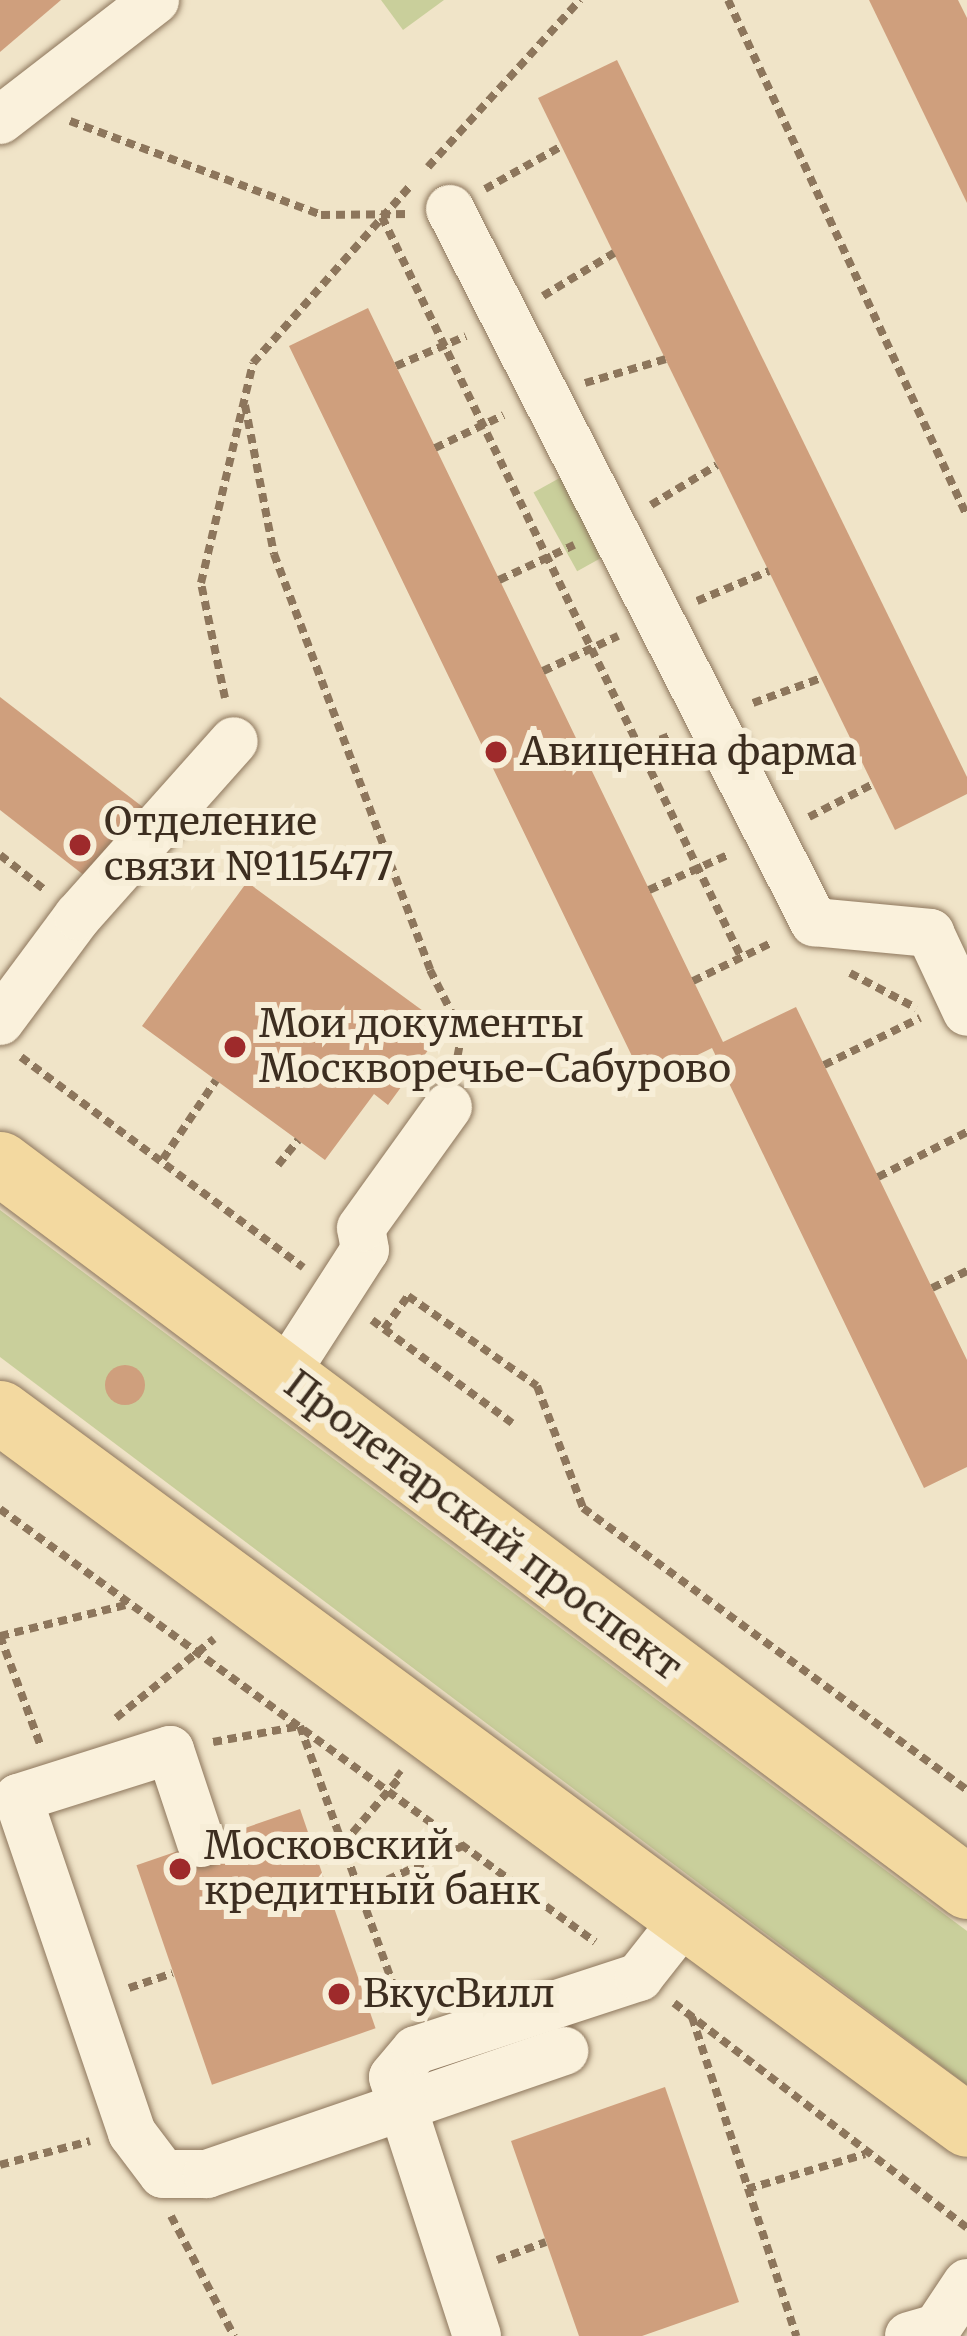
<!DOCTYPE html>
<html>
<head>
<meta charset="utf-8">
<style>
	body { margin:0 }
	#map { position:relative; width:967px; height:2336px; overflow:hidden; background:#f0e4c8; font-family:Merriweather,serif }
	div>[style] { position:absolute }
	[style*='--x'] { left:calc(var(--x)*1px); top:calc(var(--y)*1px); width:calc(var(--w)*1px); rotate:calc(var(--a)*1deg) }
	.green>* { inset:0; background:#c9cf9b; transform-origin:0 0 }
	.building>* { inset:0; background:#cf9f7d; transform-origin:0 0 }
	.round { border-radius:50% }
	.path>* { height:8px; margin-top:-4px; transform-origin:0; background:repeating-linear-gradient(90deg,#8d765c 0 9px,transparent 0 15px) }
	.roads { filter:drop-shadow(0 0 3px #8d765c) drop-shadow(0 0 3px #8d765c) }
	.minor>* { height:48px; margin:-24px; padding:0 24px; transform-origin:24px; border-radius:24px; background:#faf1dc }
	.major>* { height:63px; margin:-31.5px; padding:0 31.5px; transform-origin:31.5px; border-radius:31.5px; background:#f3d9a0 }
	.dots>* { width:33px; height:33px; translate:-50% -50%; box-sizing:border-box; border:6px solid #f7eed8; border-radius:50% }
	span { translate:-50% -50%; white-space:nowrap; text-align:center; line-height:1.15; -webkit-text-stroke:12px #f7eed8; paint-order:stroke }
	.poi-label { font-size:39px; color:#3d2e20 }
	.left { translate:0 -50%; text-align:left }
	.street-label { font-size:39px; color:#3d2e20 }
</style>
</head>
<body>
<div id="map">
	<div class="green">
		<i style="clip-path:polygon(381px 0,444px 0,403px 30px)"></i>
		<i style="left:565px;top:475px;width:90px;height:36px;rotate:61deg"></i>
		<i style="clip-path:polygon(0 1210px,967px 1931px,967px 2085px,0 1357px)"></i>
	</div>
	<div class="building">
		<i style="clip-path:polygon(0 0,61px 0,0 52px)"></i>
		<i style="clip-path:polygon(869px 0,958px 0,967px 18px,967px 203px)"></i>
		<i style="clip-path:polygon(617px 60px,967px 777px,967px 794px,895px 830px,538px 98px)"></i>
		<i style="clip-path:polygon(368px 308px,723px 1042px,796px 1007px,967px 1360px,967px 1467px,924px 1488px,712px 1048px,644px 1081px,289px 346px)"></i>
		<i style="clip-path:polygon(0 697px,148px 811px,94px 883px,0 810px)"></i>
		<i style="clip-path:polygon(247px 882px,445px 1027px,388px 1105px,374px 1094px,325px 1160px,142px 1026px)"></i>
		<i class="round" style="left:105px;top:1365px;width:40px;height:40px"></i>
		<i style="left:300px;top:1809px;width:232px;height:173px;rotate:71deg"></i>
		<i style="clip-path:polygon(665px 2087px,739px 2302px,642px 2336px,579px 2336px,511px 2141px)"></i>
	</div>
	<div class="path">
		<i style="--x:728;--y:0;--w:569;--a:65.15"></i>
		<i style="--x:70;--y:121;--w:268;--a:20.5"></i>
		<i style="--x:321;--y:215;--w:88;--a:-0.7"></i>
		<i style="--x:428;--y:167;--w:226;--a:-47.7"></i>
		<i style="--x:485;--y:189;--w:88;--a:-29.2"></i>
		<i style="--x:382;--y:217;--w:822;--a:64.12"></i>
		<i style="--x:543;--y:296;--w:83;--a:-31.2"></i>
		<i style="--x:396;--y:366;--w:76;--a:-23.2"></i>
		<i style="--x:585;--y:383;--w:84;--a:-16.5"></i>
		<i style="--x:245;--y:405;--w:152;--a:79"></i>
		<i style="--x:274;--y:554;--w:444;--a:69.4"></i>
		<i style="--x:430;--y:970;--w:71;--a:63.1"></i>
		<i style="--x:462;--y:1033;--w:33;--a:101"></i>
		<i style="--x:435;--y:448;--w:76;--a:-25.6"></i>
		<i style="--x:651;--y:505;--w:77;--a:-31.2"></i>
		<i style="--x:499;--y:580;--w:83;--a:-25"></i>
		<i style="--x:697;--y:601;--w:78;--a:-22.6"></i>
		<i style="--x:543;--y:671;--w:83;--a:-25"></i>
		<i style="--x:225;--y:698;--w:117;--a:-101.8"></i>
		<i style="--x:201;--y:583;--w:226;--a:-76.7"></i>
		<i style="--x:253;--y:363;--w:235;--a:-48.4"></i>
		<i style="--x:753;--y:703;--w:72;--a:-20.2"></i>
		<i style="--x:590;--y:767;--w:88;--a:-21.3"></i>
		<i style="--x:809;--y:817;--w:72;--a:-27.3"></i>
		<i style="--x:0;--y:855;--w:58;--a:38"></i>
		<i style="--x:649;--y:890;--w:89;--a:-24"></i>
		<i style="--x:850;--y:973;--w:75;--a:27.9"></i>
		<i style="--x:693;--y:981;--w:89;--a:-26"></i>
		<i style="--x:21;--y:1057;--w:352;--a:36.7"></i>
		<i style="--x:824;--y:1065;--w:107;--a:-26.1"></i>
		<i style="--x:163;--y:1159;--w:95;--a:-56.1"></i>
		<i style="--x:278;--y:1165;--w:32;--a:-51"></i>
		<i style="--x:878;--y:1177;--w:100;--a:-26.8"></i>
		<i style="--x:932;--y:1288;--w:39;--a:-26"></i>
		<i style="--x:372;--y:1320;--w:15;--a:37"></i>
		<i style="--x:384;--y:1329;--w:41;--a:-54"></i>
		<i style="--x:408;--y:1296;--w:157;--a:34.9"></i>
		<i style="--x:537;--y:1386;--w:130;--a:69.3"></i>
		<i style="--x:583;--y:1508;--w:476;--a:36.3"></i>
		<i style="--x:384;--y:1329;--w:159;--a:36.3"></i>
		<i style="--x:0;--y:1509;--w:736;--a:36.04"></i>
		<i style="--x:0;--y:1636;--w:115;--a:69.7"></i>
		<i style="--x:0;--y:1636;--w:129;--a:-13.9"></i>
		<i style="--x:116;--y:1718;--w:126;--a:-38.9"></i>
		<i style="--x:213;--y:1742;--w:88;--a:-10.4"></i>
		<i style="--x:300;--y:1726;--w:299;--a:70.2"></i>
		<i style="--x:343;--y:1844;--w:89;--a:-49.5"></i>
		<i style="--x:401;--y:1776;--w:6;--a:-141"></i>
		<i style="--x:360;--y:1892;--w:117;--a:-24.2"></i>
		<i style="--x:129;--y:1988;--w:46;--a:-18.8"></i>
		<i style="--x:674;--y:2003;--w:369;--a:37.5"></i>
		<i style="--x:692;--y:2017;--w:336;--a:71.9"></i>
		<i style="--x:0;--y:2165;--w:93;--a:-14.9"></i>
		<i style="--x:747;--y:2189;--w:123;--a:-16.5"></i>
		<i style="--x:171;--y:2216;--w:136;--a:62.3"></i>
		<i style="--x:497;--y:2260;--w:52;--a:-20.2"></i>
	</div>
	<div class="roads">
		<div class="minor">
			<i style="--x:0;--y:120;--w:196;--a:-37.7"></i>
			<i style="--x:450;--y:209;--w:801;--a:62.95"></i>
			<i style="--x:814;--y:922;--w:117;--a:5.4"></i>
			<i style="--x:930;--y:933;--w:87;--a:64.9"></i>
			<i style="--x:0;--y:1021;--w:131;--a:-53.4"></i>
			<i style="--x:78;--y:916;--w:234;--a:-48.3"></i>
			<i style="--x:283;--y:1377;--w:151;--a:-57.2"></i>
			<i style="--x:365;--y:1250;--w:22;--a:-100"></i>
			<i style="--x:361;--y:1228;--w:149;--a:-54.3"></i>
			<i style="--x:201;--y:1843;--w:98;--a:-108.4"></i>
			<i style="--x:170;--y:1750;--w:159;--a:162.5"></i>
			<i style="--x:18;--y:1798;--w:354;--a:71.2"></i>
			<i style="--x:132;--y:2133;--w:51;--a:52.9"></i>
			<i style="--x:163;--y:2174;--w:44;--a:0"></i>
			<i style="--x:207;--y:2174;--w:378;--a:-19"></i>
			<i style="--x:477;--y:2336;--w:272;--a:-108"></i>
			<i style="--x:393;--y:2077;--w:35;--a:-50"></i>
			<i style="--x:416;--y:2050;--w:235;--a:-18.1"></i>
			<i style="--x:639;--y:1977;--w:79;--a:-51.7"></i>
			<i style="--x:909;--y:2336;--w:29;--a:-16"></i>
			<i style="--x:937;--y:2328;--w:54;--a:-56.3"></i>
		</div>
		<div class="major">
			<i style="--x:0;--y:1163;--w:1208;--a:36.82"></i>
			<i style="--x:0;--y:1412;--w:1201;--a:36.4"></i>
		</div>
	</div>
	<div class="dots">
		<i style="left:496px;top:752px;background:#9e2a2b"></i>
		<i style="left:80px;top:845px;background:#9e2a2b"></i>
		<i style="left:235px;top:1047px;background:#9e2a2b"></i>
		<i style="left:180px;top:1869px;background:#9e2a2b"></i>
		<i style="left:339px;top:1994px;background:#9e2a2b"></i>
	</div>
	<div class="poi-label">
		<span class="left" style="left:520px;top:752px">Авиценна фарма</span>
		<span class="left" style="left:104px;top:845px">Отделение<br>связи №115477</span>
		<span class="left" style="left:259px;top:1047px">Мои документы<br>Москворечье-Сабурово</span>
		<span class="left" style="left:204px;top:1869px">Московский<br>кредитный банк</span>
		<span class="left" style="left:363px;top:1994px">ВкусВилл</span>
	</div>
	<div class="street-label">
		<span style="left:483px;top:1526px;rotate:37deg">Пролетарский проспект</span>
	</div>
</div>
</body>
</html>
